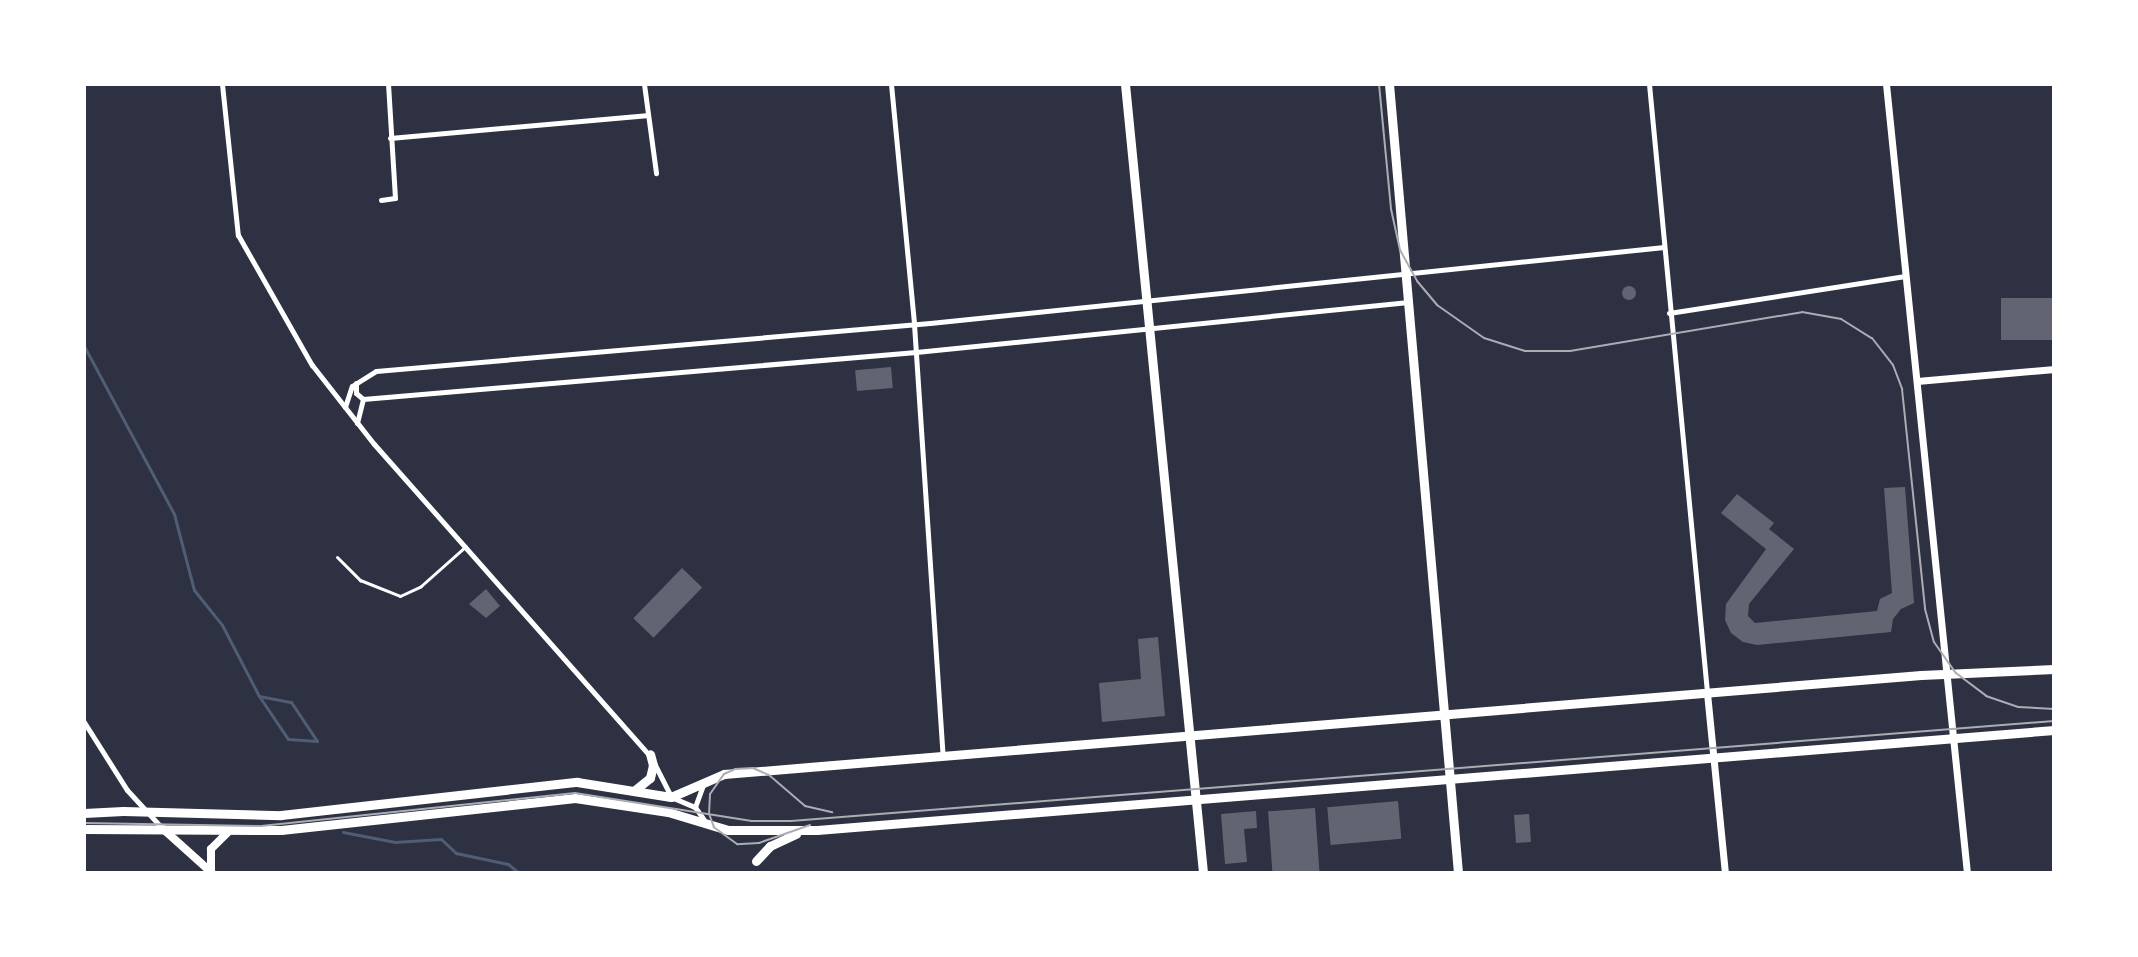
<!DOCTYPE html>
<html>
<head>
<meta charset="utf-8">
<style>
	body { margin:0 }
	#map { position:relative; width:2138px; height:957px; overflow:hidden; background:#2d3142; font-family:Commissioner,sans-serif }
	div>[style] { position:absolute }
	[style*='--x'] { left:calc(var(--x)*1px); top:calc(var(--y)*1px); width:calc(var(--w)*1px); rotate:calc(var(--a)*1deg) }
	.stream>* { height:3px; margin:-1.5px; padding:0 1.5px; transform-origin:1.5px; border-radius:1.5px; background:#4f5d75 }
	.building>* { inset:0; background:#626471; transform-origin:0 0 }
	.round { border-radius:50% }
	.service>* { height:3px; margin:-1.5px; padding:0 1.5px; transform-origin:1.5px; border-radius:1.5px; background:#fff }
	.minor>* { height:5px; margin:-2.5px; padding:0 2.5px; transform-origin:2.5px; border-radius:2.5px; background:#fff }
	.tertiary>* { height:7px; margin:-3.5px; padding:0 3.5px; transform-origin:3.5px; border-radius:3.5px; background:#fff }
	.secondary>* { height:8px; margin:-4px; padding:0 4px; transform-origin:4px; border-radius:4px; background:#fff }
	.primary>* { height:9px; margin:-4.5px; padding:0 4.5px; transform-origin:4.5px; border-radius:4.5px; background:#fff }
	.tram>* { height:2px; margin:-1px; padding:0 1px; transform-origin:1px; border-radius:1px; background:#abadb3 }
	span { translate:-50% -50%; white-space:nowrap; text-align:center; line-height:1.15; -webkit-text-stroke:7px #fff; paint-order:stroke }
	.frame { position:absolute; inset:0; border:86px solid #fff; pointer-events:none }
</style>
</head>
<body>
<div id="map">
	<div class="stream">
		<i style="--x:84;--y:346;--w:191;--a:61.8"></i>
		<i style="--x:174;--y:514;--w:79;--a:75.3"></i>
		<i style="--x:194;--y:590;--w:45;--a:51.3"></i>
		<i style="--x:222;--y:625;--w:80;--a:62.5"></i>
		<i style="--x:259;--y:696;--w:52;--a:56"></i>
		<i style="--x:288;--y:739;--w:29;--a:4"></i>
		<i style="--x:259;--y:696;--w:33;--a:11"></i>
		<i style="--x:291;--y:702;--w:47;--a:56.3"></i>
		<i style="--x:343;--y:832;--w:53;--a:10.9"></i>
		<i style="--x:395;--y:842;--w:46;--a:-3.7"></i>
		<i style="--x:441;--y:839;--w:21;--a:43"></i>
		<i style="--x:456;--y:853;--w:53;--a:11.9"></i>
		<i style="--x:508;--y:864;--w:14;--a:39"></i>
	</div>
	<div class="building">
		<i class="round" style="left:1622px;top:286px;width:14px;height:14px"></i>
		<i style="left:2054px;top:298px;width:42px;height:53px;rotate:90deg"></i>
		<i style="left:891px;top:367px;width:21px;height:36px;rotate:85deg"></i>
		<i style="clip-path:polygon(1905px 487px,1914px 603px,1901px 609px,1893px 619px,1891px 632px,1757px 645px,1743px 642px,1731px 633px,1725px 620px,1726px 604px,1766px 549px,1721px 513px,1737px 494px,1774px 523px,1769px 529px,1794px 549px,1749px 604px,1748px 616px,1755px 623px,1877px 611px,1880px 599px,1892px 593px,1884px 488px)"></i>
		<i style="left:682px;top:568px;width:28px;height:70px;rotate:44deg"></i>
		<i style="clip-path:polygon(486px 589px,500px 606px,486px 618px,469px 604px)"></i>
		<i style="clip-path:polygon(1158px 637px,1165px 716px,1102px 722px,1099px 683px,1141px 679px,1138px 639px)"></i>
		<i style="left:1398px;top:801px;width:38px;height:71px;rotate:85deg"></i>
		<i style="left:1315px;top:808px;width:65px;height:47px;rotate:86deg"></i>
		<i style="clip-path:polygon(1256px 811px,1257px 828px,1244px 829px,1247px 862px,1225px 864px,1221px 814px)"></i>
		<i style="left:1529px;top:814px;width:28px;height:15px;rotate:86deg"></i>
	</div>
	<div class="service">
		<i style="--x:337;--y:557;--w:33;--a:45"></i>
		<i style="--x:360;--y:580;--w:43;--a:21.8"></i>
		<i style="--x:400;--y:596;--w:23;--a:-25"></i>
		<i style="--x:421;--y:586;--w:60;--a:-41.6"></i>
	</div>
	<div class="minor">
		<i style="--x:222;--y:84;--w:152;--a:84"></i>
		<i style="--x:238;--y:235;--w:150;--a:60.4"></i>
		<i style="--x:312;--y:365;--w:100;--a:51.9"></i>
		<i style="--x:374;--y:444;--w:417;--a:48.5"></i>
		<i style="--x:644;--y:84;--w:90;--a:82.3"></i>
		<i style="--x:891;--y:84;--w:241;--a:84.5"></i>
		<i style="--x:914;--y:324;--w:433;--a:86.2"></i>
		<i style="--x:1649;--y:84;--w:611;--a:84.55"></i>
		<i style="--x:390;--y:138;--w:257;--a:-5.1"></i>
		<i style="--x:381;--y:200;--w:14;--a:-8"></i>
		<i style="--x:395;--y:198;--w:114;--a:-93.5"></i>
		<i style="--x:1669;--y:313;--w:239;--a:-8.9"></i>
		<i style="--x:356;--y:383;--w:10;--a:90"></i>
		<i style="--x:356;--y:393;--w:9;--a:41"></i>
		<i style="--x:345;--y:407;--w:22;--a:-72"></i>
		<i style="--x:352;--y:386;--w:28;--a:-32"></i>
		<i style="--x:376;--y:371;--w:556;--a:-4.95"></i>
		<i style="--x:930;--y:323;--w:738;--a:-5.91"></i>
		<i style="--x:357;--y:423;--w:25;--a:-76"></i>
		<i style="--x:363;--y:399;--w:555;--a:-4.86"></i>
		<i style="--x:916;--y:352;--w:495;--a:-5.8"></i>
		<i style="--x:84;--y:722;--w:80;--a:57.7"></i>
		<i style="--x:127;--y:790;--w:50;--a:47.4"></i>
		<i style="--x:655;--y:765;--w:36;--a:63"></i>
		<i style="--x:671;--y:797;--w:26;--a:23"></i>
		<i style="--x:695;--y:807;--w:16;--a:55"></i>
		<i style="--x:695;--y:807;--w:23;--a:-70"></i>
	</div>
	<div class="tertiary">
		<i style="--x:1886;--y:84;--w:793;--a:84.14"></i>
		<i style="--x:1917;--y:381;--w:138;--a:-5"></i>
		<i style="--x:1707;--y:693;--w:181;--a:84.3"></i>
	</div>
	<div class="secondary">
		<i style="--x:162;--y:828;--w:67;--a:42"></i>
		<i style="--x:211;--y:872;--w:23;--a:-90"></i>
		<i style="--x:211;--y:849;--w:25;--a:-45"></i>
	</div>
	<div class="primary">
		<i style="--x:1125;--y:84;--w:793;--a:84.35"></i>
		<i style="--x:1389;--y:84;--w:792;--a:85"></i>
		<i style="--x:635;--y:790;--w:19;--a:-39"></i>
		<i style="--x:650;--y:778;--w:13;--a:-77"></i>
		<i style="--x:653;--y:765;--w:11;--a:-105"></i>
		<i style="--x:84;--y:813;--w:39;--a:-3"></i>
		<i style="--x:123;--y:811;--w:158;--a:1.5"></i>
		<i style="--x:281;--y:815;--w:298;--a:-6.4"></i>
		<i style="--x:577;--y:782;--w:95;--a:9.1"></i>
		<i style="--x:671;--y:797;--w:58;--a:-23.5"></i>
		<i style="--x:724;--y:774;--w:1201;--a:-4.73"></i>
		<i style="--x:1921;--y:675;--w:133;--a:-2.6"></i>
		<i style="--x:84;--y:829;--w:197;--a:0.3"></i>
		<i style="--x:281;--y:830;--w:296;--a:-6.2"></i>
		<i style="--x:575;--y:798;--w:94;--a:8.6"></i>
		<i style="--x:668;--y:812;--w:63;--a:16.7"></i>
		<i style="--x:728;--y:830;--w:89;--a:0"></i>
		<i style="--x:817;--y:830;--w:1241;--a:-4.62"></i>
		<i style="--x:756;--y:861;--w:21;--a:-47"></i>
		<i style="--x:770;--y:846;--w:29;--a:-25"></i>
	</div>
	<div class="tram">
		<i style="--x:1379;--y:84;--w:126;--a:84.5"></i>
		<i style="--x:1391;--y:209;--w:42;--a:77.6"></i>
		<i style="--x:1400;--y:250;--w:35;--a:61"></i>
		<i style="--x:1417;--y:281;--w:31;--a:50"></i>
		<i style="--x:1437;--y:305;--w:57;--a:35.1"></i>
		<i style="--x:1484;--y:338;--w:43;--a:17.6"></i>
		<i style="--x:1525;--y:351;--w:45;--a:0"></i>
		<i style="--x:1570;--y:351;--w:235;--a:-9.5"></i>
		<i style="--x:1802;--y:312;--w:40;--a:10"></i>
		<i style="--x:1841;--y:319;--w:36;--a:32"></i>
		<i style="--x:1872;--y:338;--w:34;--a:52"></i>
		<i style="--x:1893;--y:365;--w:26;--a:69"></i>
		<i style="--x:1902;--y:389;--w:221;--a:84"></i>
		<i style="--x:1925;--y:609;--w:34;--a:75"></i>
		<i style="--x:1934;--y:642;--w:38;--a:55"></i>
		<i style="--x:1956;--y:673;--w:38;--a:37"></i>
		<i style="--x:1986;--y:696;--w:34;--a:19"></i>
		<i style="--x:2018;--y:707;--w:36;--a:3"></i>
		<i style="--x:84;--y:823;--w:177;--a:1"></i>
		<i style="--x:261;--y:826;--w:316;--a:-6"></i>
		<i style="--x:575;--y:793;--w:179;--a:9"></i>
		<i style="--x:752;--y:821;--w:39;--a:0"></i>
		<i style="--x:791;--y:821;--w:1267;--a:-4.53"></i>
		<i style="--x:810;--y:825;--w:54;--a:160.6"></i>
		<i style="--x:759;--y:843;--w:22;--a:177"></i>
		<i style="--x:737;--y:844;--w:29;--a:-144"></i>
		<i style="--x:714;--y:827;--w:14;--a:-111"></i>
		<i style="--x:709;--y:814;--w:20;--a:-87"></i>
		<i style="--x:710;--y:794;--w:24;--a:-55"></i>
		<i style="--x:724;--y:774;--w:12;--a:-24"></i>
		<i style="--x:735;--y:769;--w:18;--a:-3"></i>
		<i style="--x:753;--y:768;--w:17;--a:24"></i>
		<i style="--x:769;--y:775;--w:48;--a:40.7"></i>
		<i style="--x:805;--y:806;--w:28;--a:13"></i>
	</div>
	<div class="frame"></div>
</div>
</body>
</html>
